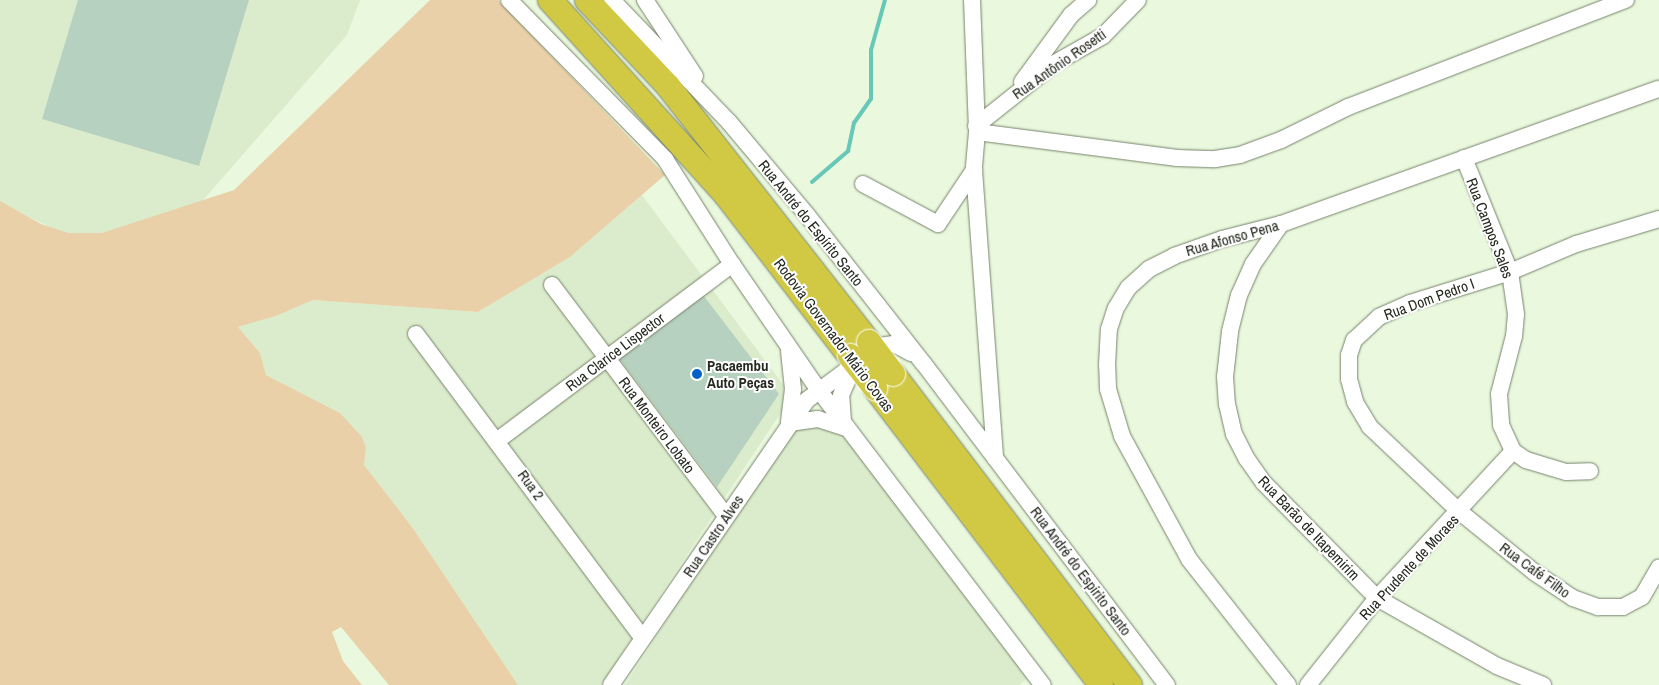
<!DOCTYPE html>
<html>
<head>
<meta charset="utf-8">
<style>
	body { margin:0 }
	#map { position:relative; width:1659px; height:685px; overflow:hidden; background:#eaf8de; font-family:"Archivo Narrow",sans-serif }
	div>[style] { position:absolute }
	[style*='--x'] { left:calc(var(--x)*1px); top:calc(var(--y)*1px); width:calc(var(--w)*1px); rotate:calc(var(--a)*1deg) }
	.built>* { inset:0; background:#dbeccc }
	.green>* { inset:0; background:#e9d0a8 }
	.stream>* { height:4px; margin:-2px; padding:0 2px; transform-origin:2px; border-radius:2px; background:#67c8b7 }
	.building>* { inset:0; background:#b6d1bf }
	.roads { filter:drop-shadow(0 0 1px #76836b) drop-shadow(0 0 1px #76836b) }
	.minor>* { height:16px; margin:-8px; padding:0 8px; transform-origin:8px; border-radius:8px; background:#fff }
	.highway>* { height:24px; margin:-12px; padding:0 12px; transform-origin:12px; border-radius:12px; background:#d1c843 }
	.bridges { filter:drop-shadow(0 0 1px #fff) drop-shadow(0 0 1px #fff) }
	.highway-bridge>* { height:24px; margin:-12px; padding:0 12px; transform-origin:12px; border-radius:12px; background:#d1c843 }
	.dots>* { width:14px; height:14px; translate:-50% -50%; box-sizing:border-box; border:2px solid #fff; border-radius:50% }
	span { translate:-50% -50%; white-space:nowrap; text-align:center; line-height:1.15; -webkit-text-stroke:4px #fff; paint-order:stroke }
	.street-label { font-size:15px; color:#252a20 }
	.poi-label { font-size:15px; color:#252a20; font-weight:700 }
	.left { translate:0 -50%; text-align:left }
</style>
</head>
<body>
<div id="map">
	<div class="built">
		<i style="clip-path:polygon(0 0,360px 0,347px 35px,198px 206px,85px 244px,0 203px)"></i>
		<i style="clip-path:polygon(642px 195px,784px 386px,782px 411px,601px 685px,518px 685px,412px 527px,369px 472px,364px 465px,366px 448px,340px 413px,266px 375px,260px 353px,238px 327px,276px 316px,313px 300px,478px 312px,570px 257px)"></i>
		<i style="clip-path:polygon(811px 425px,844px 435px,1028px 678px,1019px 685px,625px 685px,783px 440px,796px 430px)"></i>
	</div>
	<div class="green">
		<i style="clip-path:polygon(430px 0,498px 0,665px 175px,570px 257px,478px 312px,313px 300px,276px 316px,238px 327px,260px 353px,266px 375px,340px 413px,362px 437px,366px 448px,364px 465px,412px 527px,518px 685px,389px 685px,341px 627px,332px 632px,343px 661px,362px 685px,0 685px,0 201px,41px 224px,68px 233px,102px 233px,234px 190px)"></i>
	</div>
	<div class="stream">
		<i style="--x:812;--y:182;--w:48;--a:-40.7"></i>
		<i style="--x:848;--y:151;--w:29;--a:-78"></i>
		<i style="--x:854;--y:123;--w:29;--a:-55"></i>
		<i style="--x:871;--y:99;--w:49;--a:-90"></i>
		<i style="--x:871;--y:50;--w:52;--a:-74.4"></i>
	</div>
	<div class="building">
		<i style="clip-path:polygon(78px 0,249px 0,199px 166px,42px 119px)"></i>
		<i style="clip-path:polygon(700px 291px,779px 394px,717px 487px,616px 354px)"></i>
	</div>
	<div class="roads">
		<div class="minor">
			<i style="--x:509;--y:0;--w:223;--a:45.5"></i>
			<i style="--x:665;--y:159;--w:125;--a:57.5"></i>
			<i style="--x:732;--y:264;--w:152;--a:55.5"></i>
			<i style="--x:818;--y:389;--w:372;--a:52.8"></i>
			<i style="--x:612;--y:0;--w:169;--a:46.2"></i>
			<i style="--x:729;--y:122;--w:121;--a:50"></i>
			<i style="--x:807;--y:215;--w:189;--a:51.9"></i>
			<i style="--x:924;--y:364;--w:403;--a:52.9"></i>
			<i style="--x:645;--y:0;--w:91;--a:56.7"></i>
			<i style="--x:972;--y:0;--w:132;--a:87.8"></i>
			<i style="--x:977;--y:132;--w:38;--a:95"></i>
			<i style="--x:974;--y:170;--w:289;--a:85.8"></i>
			<i style="--x:1022;--y:82;--w:83;--a:-53.8"></i>
			<i style="--x:1071;--y:15;--w:23;--a:-41"></i>
			<i style="--x:976;--y:126;--w:101;--a:-38.6"></i>
			<i style="--x:1055;--y:63;--w:55;--a:-29.4"></i>
			<i style="--x:1103;--y:36;--w:50;--a:-45.8"></i>
			<i style="--x:977;--y:132;--w:202;--a:7.4"></i>
			<i style="--x:1177;--y:158;--w:38;--a:2"></i>
			<i style="--x:1215;--y:159;--w:25;--a:-9"></i>
			<i style="--x:1240;--y:155;--w:44;--a:-20.1"></i>
			<i style="--x:1281;--y:140;--w:75;--a:-26.2"></i>
			<i style="--x:1348;--y:107;--w:298;--a:-21.1"></i>
			<i style="--x:1464;--y:158;--w:123;--a:68"></i>
			<i style="--x:1510;--y:272;--w:42;--a:81.9"></i>
			<i style="--x:1516;--y:314;--w:22;--a:95"></i>
			<i style="--x:1514;--y:336;--w:60;--a:104.5"></i>
			<i style="--x:1499;--y:394;--w:31;--a:86"></i>
			<i style="--x:1501;--y:425;--w:29;--a:65"></i>
			<i style="--x:1513;--y:451;--w:16;--a:35"></i>
			<i style="--x:1526;--y:460;--w:42;--a:16.7"></i>
			<i style="--x:1566;--y:472;--w:24;--a:-2"></i>
			<i style="--x:863;--y:184;--w:85;--a:28.1"></i>
			<i style="--x:938;--y:224;--w:65;--a:-56.3"></i>
			<i style="--x:1659;--y:219;--w:87;--a:163.2"></i>
			<i style="--x:1576;--y:244;--w:72;--a:157"></i>
			<i style="--x:1510;--y:272;--w:105;--a:162.8"></i>
			<i style="--x:1410;--y:303;--w:34;--a:156"></i>
			<i style="--x:1379;--y:317;--w:34;--a:137"></i>
			<i style="--x:1354;--y:340;--w:16;--a:108"></i>
			<i style="--x:1349;--y:355;--w:24;--a:90"></i>
			<i style="--x:1349;--y:379;--w:24;--a:75"></i>
			<i style="--x:1355;--y:402;--w:29;--a:59"></i>
			<i style="--x:1370;--y:427;--w:124;--a:43.4"></i>
			<i style="--x:1460;--y:512;--w:95;--a:39"></i>
			<i style="--x:1534;--y:572;--w:47;--a:33.7"></i>
			<i style="--x:1573;--y:598;--w:27;--a:20"></i>
			<i style="--x:1598;--y:607;--w:25;--a:0"></i>
			<i style="--x:1623;--y:607;--w:21;--a:-28"></i>
			<i style="--x:1642;--y:597;--w:34;--a:-60"></i>
			<i style="--x:1281;--y:224;--w:49;--a:125"></i>
			<i style="--x:1253;--y:264;--w:34;--a:114"></i>
			<i style="--x:1239;--y:295;--w:38;--a:104"></i>
			<i style="--x:1230;--y:332;--w:45;--a:96.3"></i>
			<i style="--x:1225;--y:377;--w:27;--a:86"></i>
			<i style="--x:1227;--y:404;--w:31;--a:77"></i>
			<i style="--x:1234;--y:434;--w:28;--a:63"></i>
			<i style="--x:1247;--y:459;--w:29;--a:55"></i>
			<i style="--x:1264;--y:483;--w:161;--a:45.5"></i>
			<i style="--x:1377;--y:598;--w:138;--a:29.5"></i>
			<i style="--x:1497;--y:666;--w:50;--a:22.4"></i>
			<i style="--x:552;--y:285;--w:289;--a:53"></i>
			<i style="--x:416;--y:334;--w:379;--a:53.3"></i>
			<i style="--x:789;--y:351;--w:38;--a:84"></i>
			<i style="--x:793;--y:389;--w:32;--a:97"></i>
			<i style="--x:843;--y:421;--w:26;--a:-94"></i>
			<i style="--x:841;--y:395;--w:34;--a:-66"></i>
			<i style="--x:789;--y:423;--w:29;--a:-8"></i>
			<i style="--x:818;--y:419;--w:29;--a:18"></i>
			<i style="--x:498;--y:440;--w:293;--a:-36.9"></i>
			<i style="--x:611;--y:685;--w:346;--a:-55.5"></i>
			<i style="--x:807;--y:400;--w:90;--a:-36.9"></i>
			<i style="--x:879;--y:346;--w:15;--a:-8"></i>
			<i style="--x:894;--y:344;--w:19;--a:28"></i>
			<i style="--x:1288;--y:685;--w:160;--a:-128.2"></i>
			<i style="--x:1189;--y:559;--w:140;--a:-118.6"></i>
			<i style="--x:1122;--y:436;--w:49;--a:-106.6"></i>
			<i style="--x:1108;--y:389;--w:24;--a:-92"></i>
			<i style="--x:1107;--y:365;--w:36;--a:-87"></i>
			<i style="--x:1109;--y:329;--w:22;--a:-72"></i>
			<i style="--x:1116;--y:308;--w:23;--a:-59"></i>
			<i style="--x:1128;--y:288;--w:28;--a:-42"></i>
			<i style="--x:1149;--y:269;--w:28;--a:-27"></i>
			<i style="--x:1174;--y:256;--w:51;--a:-19.5"></i>
			<i style="--x:1222;--y:239;--w:61;--a:-14.3"></i>
			<i style="--x:1281;--y:224;--w:401;--a:-19.7"></i>
			<i style="--x:1308;--y:685;--w:111;--a:-51.6"></i>
			<i style="--x:1377;--y:598;--w:200;--a:-47.2"></i>
		</div>
		<div class="highway">
			<i style="--x:550;--y:0;--w:263;--a:47.9"></i>
			<i style="--x:726;--y:195;--w:203;--a:52.4"></i>
			<i style="--x:587;--y:0;--w:118;--a:46.7"></i>
			<i style="--x:668;--y:86;--w:325;--a:51.9"></i>
			<i style="--x:893;--y:374;--w:391;--a:52.7"></i>
			<i style="--x:875;--y:388;--w:373;--a:52.7"></i>
		</div>
	</div>
	<div class="bridges">
		<div class="highway-bridge">
			<i style="--x:869;--y:342;--w:40;--a:53"></i>
			<i style="--x:850;--y:356;--w:41;--a:52"></i>
		</div>
	</div>
	<div class="dots">
		<i style="left:697px;top:374px;background:#0360c9"></i>
	</div>
	<div class="street-label">
		<span style="left:1059px;top:64px;rotate:-35deg">Rua Antônio Rosetti</span>
		<span style="left:811px;top:223px;rotate:51deg">Rua André do Espírito Santo</span>
		<span style="left:1490px;top:228px;rotate:69deg">Rua Campos Sales</span>
		<span style="left:1232px;top:238px;rotate:-16deg">Rua Afonso Pena</span>
		<span style="left:1429px;top:299px;rotate:-20deg">Rua Dom Pedro I</span>
		<span style="left:834px;top:335px;rotate:53deg">Rodovia Governador Mário Covas</span>
		<span style="left:615px;top:352px;rotate:-37deg">Rua Clarice Lispector</span>
		<span style="left:657px;top:425px;rotate:53deg">Rua Monteiro Lobato</span>
		<span style="left:531px;top:485px;rotate:54deg">Rua 2</span>
		<span style="left:1309px;top:528px;rotate:46deg">Rua Barão de Itapemirim</span>
		<span style="left:713px;top:536px;rotate:-56deg">Rua Castro Alves</span>
		<span style="left:1409px;top:567px;rotate:-47deg">Rua Prudente de Moraes</span>
		<span style="left:1535px;top:570px;rotate:36deg">Rua Café Filho</span>
		<span style="left:1081px;top:571px;rotate:53deg">Rua André do Espírito Santo</span>
	</div>
	<div class="poi-label">
		<span class="left" style="left:707px;top:374px">Pacaembu<br>Auto Peças</span>
	</div>
</div>
</body>
</html>
